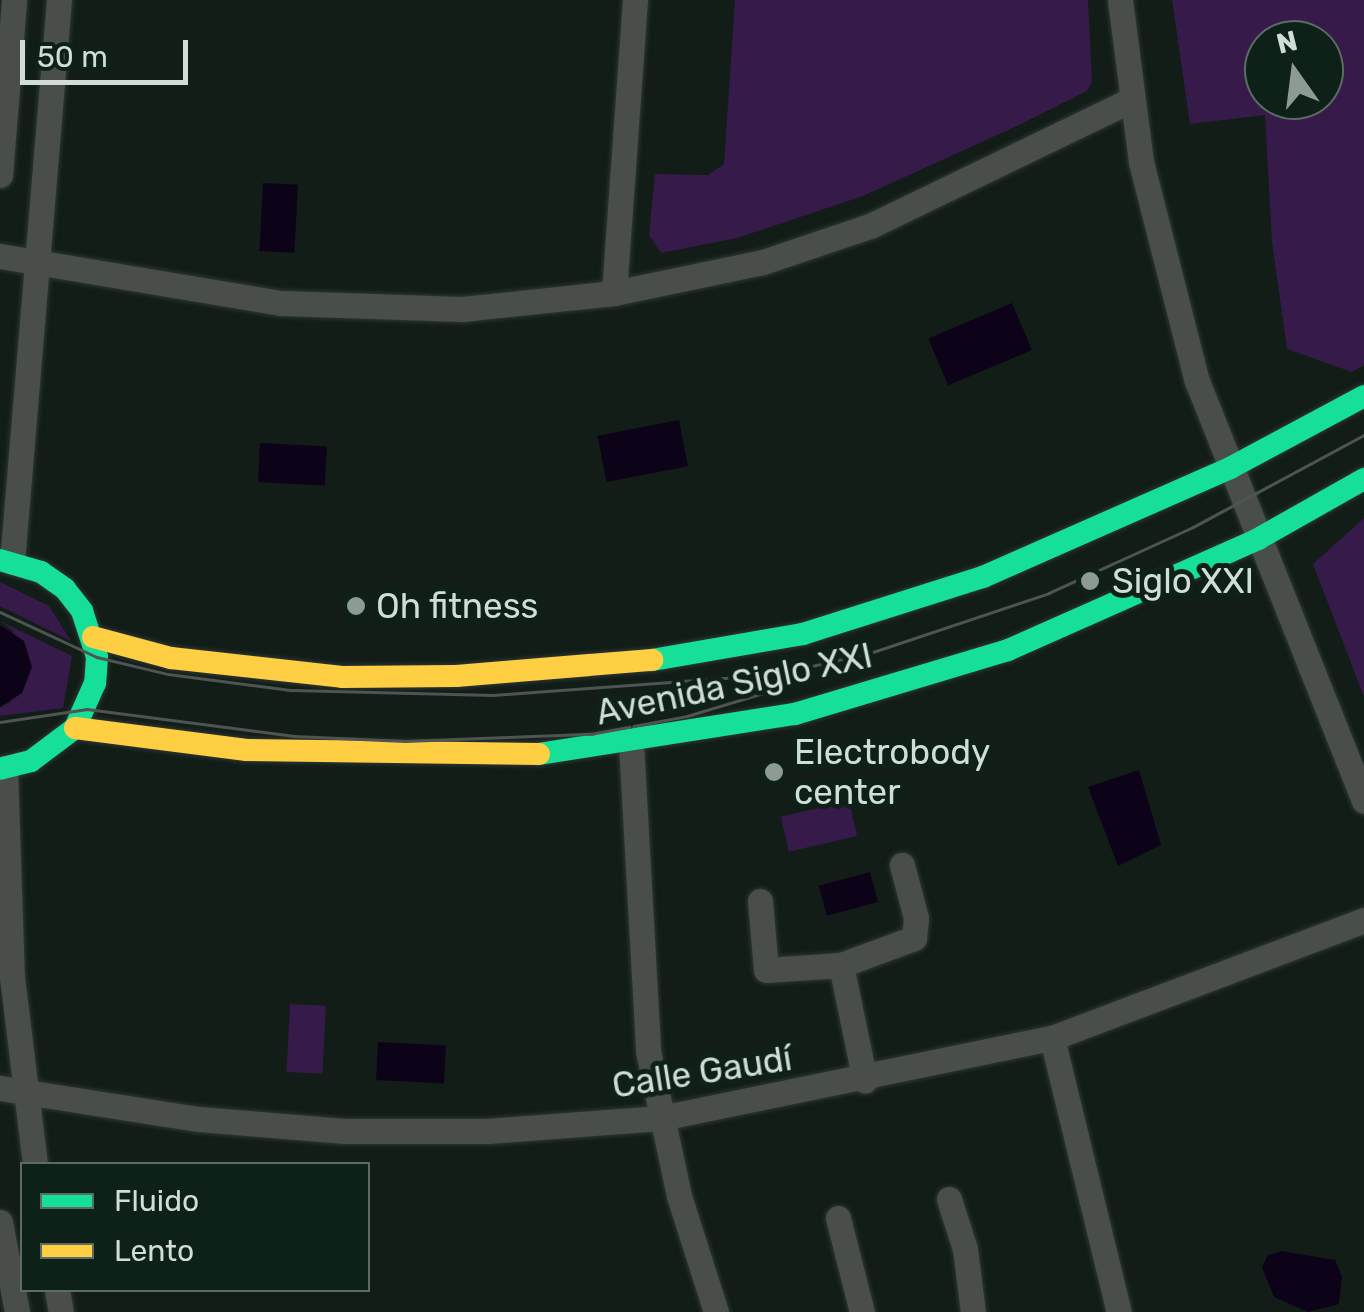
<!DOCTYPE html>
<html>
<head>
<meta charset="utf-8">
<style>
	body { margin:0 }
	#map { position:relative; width:1364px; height:1312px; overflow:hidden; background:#121d18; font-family:Rubik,sans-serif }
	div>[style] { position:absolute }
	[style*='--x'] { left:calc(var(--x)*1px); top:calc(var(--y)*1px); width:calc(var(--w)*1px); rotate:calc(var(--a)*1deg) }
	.green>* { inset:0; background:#361a4a; transform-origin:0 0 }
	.water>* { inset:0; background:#0d0318; transform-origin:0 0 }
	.roads { filter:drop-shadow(0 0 2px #2e3733) drop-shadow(0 0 2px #2e3733) }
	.street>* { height:25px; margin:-12.5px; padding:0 12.5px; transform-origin:12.5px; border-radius:12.5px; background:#494e4a }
	.fast>* { height:22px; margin:-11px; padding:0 11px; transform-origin:11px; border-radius:11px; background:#16e098 }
	.slow>* { height:22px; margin:-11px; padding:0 11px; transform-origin:11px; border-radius:11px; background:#ffcf43 }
	.tram>* { height:2.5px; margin:-1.25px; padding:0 1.25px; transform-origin:1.25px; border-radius:1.25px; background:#4e5452 }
	.dots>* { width:28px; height:28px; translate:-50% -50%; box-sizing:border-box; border:5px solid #0e2119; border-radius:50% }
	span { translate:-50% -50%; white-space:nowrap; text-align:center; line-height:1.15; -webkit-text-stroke:10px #0e2119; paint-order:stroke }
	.poi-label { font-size:35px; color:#d1ddd6 }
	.left { translate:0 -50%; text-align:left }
	.street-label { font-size:35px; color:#d1ddd6 }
	.legend { position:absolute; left:20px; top:1162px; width:350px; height:130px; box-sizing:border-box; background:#0e2119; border:2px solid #5c6c65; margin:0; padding:12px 18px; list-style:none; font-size:30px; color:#d1ddd6 }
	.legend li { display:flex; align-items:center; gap:20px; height:50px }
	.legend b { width:50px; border:2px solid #5c6c65 }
	.north { position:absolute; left:1244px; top:20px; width:100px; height:100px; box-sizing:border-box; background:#0e2119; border:2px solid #5c6c65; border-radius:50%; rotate:346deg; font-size:28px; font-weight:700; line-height:40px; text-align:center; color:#d1ddd6 }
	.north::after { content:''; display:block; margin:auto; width:35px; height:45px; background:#8e9a94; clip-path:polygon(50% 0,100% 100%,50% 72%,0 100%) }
	.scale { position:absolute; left:20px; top:40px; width:168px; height:45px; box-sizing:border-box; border:5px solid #d1ddd6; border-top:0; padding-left:12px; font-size:30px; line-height:35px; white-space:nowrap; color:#d1ddd6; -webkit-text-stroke:8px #0e2119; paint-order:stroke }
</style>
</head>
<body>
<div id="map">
	<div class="green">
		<i style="clip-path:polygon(735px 0,1088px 0,1092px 82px,1087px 91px,1019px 125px,863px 196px,737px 238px,661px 253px,649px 235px,655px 174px,708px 175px,724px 164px)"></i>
		<i style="clip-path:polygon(evenodd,1172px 0,1364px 0,1364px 365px,1352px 372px,1287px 349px,1272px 242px,1265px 115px,1190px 124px,1172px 0,1264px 40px,1324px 40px,1324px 100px,1264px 100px,1264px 40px)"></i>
		<i style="clip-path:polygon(1364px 518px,1364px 697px,1313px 564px)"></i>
		<i style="clip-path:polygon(0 582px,49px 606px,71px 641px,0 606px)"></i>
		<i style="clip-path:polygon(0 621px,72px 656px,63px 708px,0 716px,0 707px,11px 702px,13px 631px)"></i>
		<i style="left:849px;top:801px;width:36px;height:70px;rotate:77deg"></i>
		<i style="left:290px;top:1004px;width:36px;height:68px;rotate:3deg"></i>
	</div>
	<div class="water">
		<i style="left:263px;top:183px;width:35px;height:68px;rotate:3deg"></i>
		<i style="left:1012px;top:303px;width:51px;height:91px;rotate:67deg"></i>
		<i style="left:679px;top:420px;width:47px;height:83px;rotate:79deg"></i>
		<i style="left:260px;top:443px;width:67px;height:39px;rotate:3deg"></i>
		<i style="clip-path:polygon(0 625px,24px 641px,32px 667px,22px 693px,0 707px)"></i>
		<i style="clip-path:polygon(1139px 770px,1161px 845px,1118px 866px,1088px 787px)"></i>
		<i style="left:870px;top:872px;width:31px;height:53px;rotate:75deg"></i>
		<i style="left:378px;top:1042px;width:68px;height:38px;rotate:3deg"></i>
		<i style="clip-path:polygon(1282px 1251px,1335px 1260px,1342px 1276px,1339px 1304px,1308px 1312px,1274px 1297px,1262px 1267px,1268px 1255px)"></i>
	</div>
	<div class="roads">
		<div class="street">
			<i style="--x:1120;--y:0;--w:163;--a:82.6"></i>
			<i style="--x:1141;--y:162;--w:226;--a:75.7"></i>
			<i style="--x:1197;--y:381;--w:452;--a:68.3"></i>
			<i style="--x:0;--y:175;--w:176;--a:-85.4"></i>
			<i style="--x:0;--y:256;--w:286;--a:9.5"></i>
			<i style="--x:282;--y:303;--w:180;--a:1.9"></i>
			<i style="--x:462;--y:309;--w:153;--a:-6"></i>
			<i style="--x:614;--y:293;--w:152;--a:-11.8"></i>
			<i style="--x:763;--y:262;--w:113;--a:-18.6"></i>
			<i style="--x:870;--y:226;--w:288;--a:-25.8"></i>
			<i style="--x:614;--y:293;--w:294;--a:-85.9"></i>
			<i style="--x:12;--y:562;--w:564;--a:-85.22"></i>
			<i style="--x:631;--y:743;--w:308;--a:86.8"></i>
			<i style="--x:648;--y:1051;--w:148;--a:77.9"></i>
			<i style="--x:679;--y:1196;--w:122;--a:72.3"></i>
			<i style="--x:5;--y:768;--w:209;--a:88.1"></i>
			<i style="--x:12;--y:977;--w:188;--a:83"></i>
			<i style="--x:760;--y:901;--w:69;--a:85"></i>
			<i style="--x:766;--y:970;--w:75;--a:-3.8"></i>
			<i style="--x:841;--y:965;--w:78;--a:-20.3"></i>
			<i style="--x:914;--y:938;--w:20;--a:-84"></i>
			<i style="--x:916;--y:918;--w:55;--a:-104.8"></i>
			<i style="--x:841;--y:965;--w:118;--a:78.3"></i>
			<i style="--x:1052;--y:1038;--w:282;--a:76.3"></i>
			<i style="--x:0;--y:1088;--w:201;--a:8.9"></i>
			<i style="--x:199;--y:1119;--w:146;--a:4.7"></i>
			<i style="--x:345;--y:1131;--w:142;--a:0"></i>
			<i style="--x:487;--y:1131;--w:174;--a:-4.3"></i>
			<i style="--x:661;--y:1118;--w:399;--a:-11.6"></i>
			<i style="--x:1052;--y:1038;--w:334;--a:-20.7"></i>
			<i style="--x:949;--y:1199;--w:52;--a:72.3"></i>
			<i style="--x:965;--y:1249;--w:64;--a:82.8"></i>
			<i style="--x:838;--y:1218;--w:97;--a:75.7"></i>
			<i style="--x:0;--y:1222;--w:92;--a:79.3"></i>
			<i style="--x:57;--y:1290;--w:22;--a:80"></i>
		</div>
		<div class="fast">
			<i style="--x:0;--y:560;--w:43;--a:16.3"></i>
			<i style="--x:41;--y:572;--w:29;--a:35"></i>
			<i style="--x:65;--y:589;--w:28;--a:52"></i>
			<i style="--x:82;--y:611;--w:48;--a:71.9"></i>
			<i style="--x:97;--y:657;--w:26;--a:94"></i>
			<i style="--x:95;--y:683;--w:49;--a:114"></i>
			<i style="--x:75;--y:728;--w:55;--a:143.1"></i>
			<i style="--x:31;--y:761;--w:32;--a:166"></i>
			<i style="--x:652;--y:660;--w:153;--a:-9.8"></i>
			<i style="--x:803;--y:634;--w:189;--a:-17.6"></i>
			<i style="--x:983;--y:577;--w:270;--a:-23.8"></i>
			<i style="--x:1230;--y:468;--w:152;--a:-28.2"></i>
			<i style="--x:539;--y:754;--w:259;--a:-8.9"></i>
			<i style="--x:795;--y:714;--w:222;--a:-16.7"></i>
			<i style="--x:1008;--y:650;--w:274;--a:-23.9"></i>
			<i style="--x:1258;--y:539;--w:122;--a:-29.5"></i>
		</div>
		<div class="slow">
			<i style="--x:93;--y:637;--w:81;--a:15.1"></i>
			<i style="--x:171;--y:658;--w:172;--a:6.3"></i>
			<i style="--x:342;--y:677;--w:114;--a:-0.5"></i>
			<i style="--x:456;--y:676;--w:197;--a:-4.7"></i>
			<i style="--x:75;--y:728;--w:173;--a:7.3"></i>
			<i style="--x:247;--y:750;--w:292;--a:0.8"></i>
		</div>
	</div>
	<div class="tram">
		<i style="--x:0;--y:612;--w:107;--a:24.9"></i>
		<i style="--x:97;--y:657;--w:73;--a:13.5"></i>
		<i style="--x:168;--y:674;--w:125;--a:7.4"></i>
		<i style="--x:292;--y:690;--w:201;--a:1.4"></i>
		<i style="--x:493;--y:695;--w:285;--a:-4.2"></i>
		<i style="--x:777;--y:674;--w:98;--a:-12.9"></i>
		<i style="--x:873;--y:652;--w:186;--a:-18.5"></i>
		<i style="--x:1049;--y:593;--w:158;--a:-24.6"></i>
		<i style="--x:1193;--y:527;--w:194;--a:-28.3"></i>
		<i style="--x:0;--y:722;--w:88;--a:-8.5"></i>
		<i style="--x:87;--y:709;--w:209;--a:7.4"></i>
		<i style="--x:294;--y:736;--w:111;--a:2.6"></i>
		<i style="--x:405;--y:741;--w:186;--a:-2.2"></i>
		<i style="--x:591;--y:734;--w:98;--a:-10.6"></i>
		<i style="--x:687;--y:716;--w:118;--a:-16.7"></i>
	</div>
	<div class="dots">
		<i style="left:1090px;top:581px;background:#8e9a94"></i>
		<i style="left:356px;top:606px;background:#8e9a94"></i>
		<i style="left:774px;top:772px;background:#8e9a94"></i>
	</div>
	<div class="poi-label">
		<span class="left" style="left:1112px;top:581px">Siglo XXI</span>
		<span class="left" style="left:376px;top:606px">Oh fitness</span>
		<span class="left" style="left:794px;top:772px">Electrobody<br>center</span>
	</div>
	<div class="street-label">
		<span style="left:734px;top:684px;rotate:-12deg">Avenida Siglo XXI</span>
		<span style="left:702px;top:1072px;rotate:-9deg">Calle Gaudí</span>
	</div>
	<ul class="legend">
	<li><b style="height:12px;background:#16e098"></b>Fluido</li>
	<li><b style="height:12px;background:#ffcf43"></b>Lento</li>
	</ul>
	<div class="north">N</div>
	<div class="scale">50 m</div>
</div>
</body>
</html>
